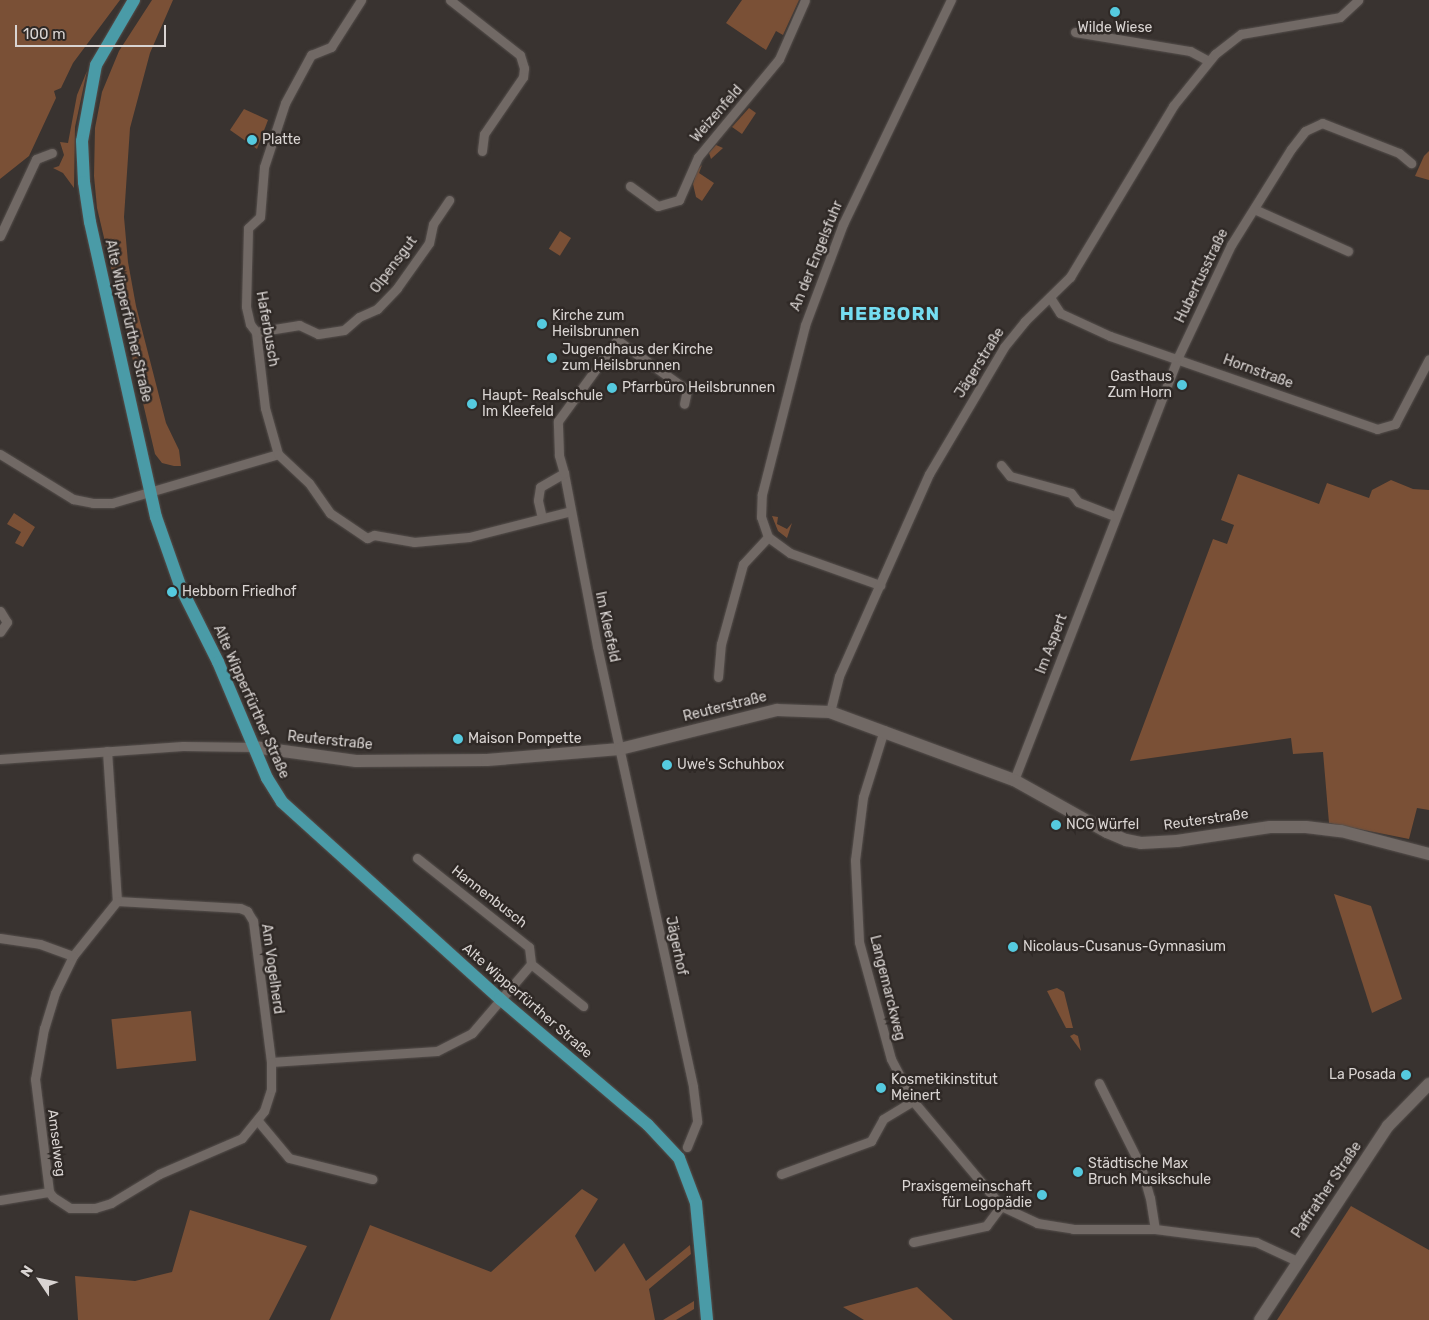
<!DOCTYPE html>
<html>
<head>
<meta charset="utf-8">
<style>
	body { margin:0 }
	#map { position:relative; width:1429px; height:1320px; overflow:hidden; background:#393330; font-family:Rubik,sans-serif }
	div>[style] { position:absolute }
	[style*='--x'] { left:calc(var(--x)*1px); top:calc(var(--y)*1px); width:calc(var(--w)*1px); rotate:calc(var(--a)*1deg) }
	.green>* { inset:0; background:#7a5036; transform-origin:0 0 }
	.roads { filter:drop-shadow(0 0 1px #554f4c) drop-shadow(0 0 1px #554f4c) }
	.street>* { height:9px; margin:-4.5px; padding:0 4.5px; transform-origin:4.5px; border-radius:4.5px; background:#716965 }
	.secondary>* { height:12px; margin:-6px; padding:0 6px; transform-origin:6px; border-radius:6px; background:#716965 }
	.primary>* { height:12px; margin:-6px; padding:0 6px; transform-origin:6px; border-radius:6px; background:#4a9ba7 }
	.dots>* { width:14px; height:14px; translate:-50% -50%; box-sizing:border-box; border:2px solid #2f2926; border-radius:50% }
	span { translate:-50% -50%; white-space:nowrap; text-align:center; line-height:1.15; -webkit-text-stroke:5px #2f2926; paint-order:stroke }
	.poi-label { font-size:14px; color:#d9d4d2 }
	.left { translate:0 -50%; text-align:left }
	.right { translate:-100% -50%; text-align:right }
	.street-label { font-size:14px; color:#d9d4d2 }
	.district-label { font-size:19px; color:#75ddf1; font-weight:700; letter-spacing:1px }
	.north { position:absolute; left:15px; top:1255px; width:50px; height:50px; -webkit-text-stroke:4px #2f2926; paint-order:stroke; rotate:304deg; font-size:14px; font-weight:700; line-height:20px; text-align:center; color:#d9d4d2 }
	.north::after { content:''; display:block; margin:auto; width:18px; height:22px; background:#d9d4d2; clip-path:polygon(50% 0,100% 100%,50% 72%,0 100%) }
	.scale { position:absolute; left:15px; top:25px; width:151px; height:22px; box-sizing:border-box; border:2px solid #d9d4d2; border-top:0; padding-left:6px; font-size:15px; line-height:18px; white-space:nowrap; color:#d9d4d2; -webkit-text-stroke:4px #2f2926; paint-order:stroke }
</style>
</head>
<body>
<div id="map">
	<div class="green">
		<i style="clip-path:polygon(0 0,120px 0,73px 63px,61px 88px,54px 91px,56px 98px,29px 156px,0 179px)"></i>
		<i style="clip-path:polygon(152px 0,173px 0,150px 53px,130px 128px,124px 217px,128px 262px,136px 306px,166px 423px,179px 450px,181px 466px,174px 466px,162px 463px,155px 454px,97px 208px,94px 176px,95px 128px,102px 92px,119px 51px)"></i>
		<i style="clip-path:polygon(742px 0,799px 0,783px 35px,776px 31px,766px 50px,726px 23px)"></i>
		<i style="clip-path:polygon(87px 71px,75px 127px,74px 188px,63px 173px,53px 168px,59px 166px,64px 155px,60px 142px,68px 143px,77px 95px)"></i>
		<i style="clip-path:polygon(749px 108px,756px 113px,742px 134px,732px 127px)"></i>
		<i style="clip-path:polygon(244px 109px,268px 120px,257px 149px,230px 130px)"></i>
		<i style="clip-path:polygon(716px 145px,723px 148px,711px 159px,709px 153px)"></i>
		<i style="clip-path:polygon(1429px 151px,1429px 180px,1415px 176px,1424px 156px)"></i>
		<i style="clip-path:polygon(702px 165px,699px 173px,714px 183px,702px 201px,696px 197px,693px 184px,697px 170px)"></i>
		<i style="left:560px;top:231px;width:13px;height:21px;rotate:32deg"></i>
		<i style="clip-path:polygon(1238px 474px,1319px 504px,1327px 483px,1369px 498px,1372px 490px,1391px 480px,1413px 489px,1429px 490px,1429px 810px,1417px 808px,1409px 839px,1329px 823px,1323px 752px,1293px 754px,1291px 738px,1130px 761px,1213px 539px,1227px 544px,1234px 525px,1221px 520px)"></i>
		<i style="clip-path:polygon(14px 513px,35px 527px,23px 547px,15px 543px,21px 532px,7px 524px)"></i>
		<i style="clip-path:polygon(772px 516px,778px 517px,777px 524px,787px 529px,792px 523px,787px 538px,778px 531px)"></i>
		<i style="clip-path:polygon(1334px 894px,1371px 906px,1402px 999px,1372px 1013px)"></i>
		<i style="clip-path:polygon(1057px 988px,1064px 992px,1073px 1028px,1066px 1028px,1047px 991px)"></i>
		<i style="left:191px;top:1011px;width:50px;height:80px;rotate:84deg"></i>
		<i style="clip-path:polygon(1074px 1034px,1078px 1036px,1081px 1051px,1070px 1036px)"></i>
		<i style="clip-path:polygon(582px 1189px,598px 1199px,575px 1236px,595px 1272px,624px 1243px,646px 1281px,690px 1245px,691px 1254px,649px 1289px,655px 1320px,330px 1320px,370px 1225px,491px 1272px)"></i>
		<i style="clip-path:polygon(1351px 1206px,1429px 1250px,1429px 1320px,1277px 1320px)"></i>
		<i style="clip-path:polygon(190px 1210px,307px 1246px,269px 1320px,78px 1320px,75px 1276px,135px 1281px,172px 1272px)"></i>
		<i style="clip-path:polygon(917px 1287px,953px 1320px,864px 1320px,843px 1307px)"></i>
		<i style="clip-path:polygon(694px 1301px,694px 1309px,676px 1320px,663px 1320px)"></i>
	</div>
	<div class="roads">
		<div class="street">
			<i style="--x:450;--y:0;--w:89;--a:38.2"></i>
			<i style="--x:520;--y:55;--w:14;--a:73"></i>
			<i style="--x:524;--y:68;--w:9;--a:96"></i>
			<i style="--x:523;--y:77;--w:69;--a:124.4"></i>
			<i style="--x:484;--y:134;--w:17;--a:97"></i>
			<i style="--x:1075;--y:32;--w:117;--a:9.4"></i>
			<i style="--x:1190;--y:51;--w:21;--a:28"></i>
			<i style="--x:630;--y:186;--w:34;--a:36"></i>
			<i style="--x:658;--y:206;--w:22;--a:-16"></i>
			<i style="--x:679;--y:200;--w:47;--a:-66.2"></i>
			<i style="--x:698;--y:157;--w:127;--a:-50.4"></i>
			<i style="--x:779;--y:59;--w:64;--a:-66.2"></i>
			<i style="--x:1254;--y:209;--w:103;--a:24.1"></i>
			<i style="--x:0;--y:236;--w:85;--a:-64.9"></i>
			<i style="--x:36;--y:159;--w:17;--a:-21"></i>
			<i style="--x:1051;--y:299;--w:17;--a:57"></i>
			<i style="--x:1060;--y:313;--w:55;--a:24.7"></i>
			<i style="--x:1110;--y:336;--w:283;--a:19.2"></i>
			<i style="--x:1377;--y:429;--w:19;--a:-16"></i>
			<i style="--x:1395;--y:424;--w:73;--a:-62.4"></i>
			<i style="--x:256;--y:332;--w:44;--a:-9.2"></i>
			<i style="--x:299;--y:325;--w:21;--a:25"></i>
			<i style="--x:318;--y:334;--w:26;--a:-9"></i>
			<i style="--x:344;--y:330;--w:20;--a:-41"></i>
			<i style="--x:359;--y:317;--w:20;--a:-24"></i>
			<i style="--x:377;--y:309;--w:29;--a:-46"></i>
			<i style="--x:397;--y:288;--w:55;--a:-54.6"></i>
			<i style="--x:429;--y:243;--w:19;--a:-78"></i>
			<i style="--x:433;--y:224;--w:29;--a:-56"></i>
			<i style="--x:0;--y:454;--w:86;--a:31.7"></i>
			<i style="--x:73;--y:499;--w:20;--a:11"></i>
			<i style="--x:93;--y:503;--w:19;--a:0"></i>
			<i style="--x:112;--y:503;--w:173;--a:-16.4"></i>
			<i style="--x:278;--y:454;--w:48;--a:-105.8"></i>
			<i style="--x:265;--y:408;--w:77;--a:-96.8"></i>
			<i style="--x:256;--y:332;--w:10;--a:-127"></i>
			<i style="--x:250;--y:324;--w:18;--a:-103"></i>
			<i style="--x:246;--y:306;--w:78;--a:-88.5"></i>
			<i style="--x:248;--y:228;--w:16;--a:-43"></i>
			<i style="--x:260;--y:217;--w:50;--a:-85.4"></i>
			<i style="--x:264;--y:167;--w:67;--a:-71.8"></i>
			<i style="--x:285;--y:103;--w:55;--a:-61.6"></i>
			<i style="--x:311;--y:55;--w:22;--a:-22"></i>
			<i style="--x:331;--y:47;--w:56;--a:-57.4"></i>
			<i style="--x:278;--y:454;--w:42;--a:43.1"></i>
			<i style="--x:309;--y:483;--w:37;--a:55"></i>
			<i style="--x:330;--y:513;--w:45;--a:34"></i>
			<i style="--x:367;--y:538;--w:8;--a:-23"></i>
			<i style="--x:374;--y:535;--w:41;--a:9.9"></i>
			<i style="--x:414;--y:542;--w:55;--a:-5.2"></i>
			<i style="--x:469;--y:537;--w:105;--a:-14.3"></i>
			<i style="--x:1001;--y:465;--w:14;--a:51"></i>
			<i style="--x:1010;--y:476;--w:63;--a:15.6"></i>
			<i style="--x:1071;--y:493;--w:11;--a:52"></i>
			<i style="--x:1078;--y:502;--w:40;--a:21"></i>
			<i style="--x:564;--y:473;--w:176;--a:79.2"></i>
			<i style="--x:597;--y:646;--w:451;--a:77.7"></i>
			<i style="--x:693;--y:1087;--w:35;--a:83"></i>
			<i style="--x:697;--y:1122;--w:27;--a:112"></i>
			<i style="--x:542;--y:518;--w:18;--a:-103"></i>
			<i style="--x:538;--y:500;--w:13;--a:-81"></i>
			<i style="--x:540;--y:487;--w:28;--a:-30"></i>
			<i style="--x:564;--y:473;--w:19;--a:-106"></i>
			<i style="--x:559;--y:455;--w:34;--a:-92"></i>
			<i style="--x:558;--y:421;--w:100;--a:-53.9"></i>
			<i style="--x:617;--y:340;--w:86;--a:35.5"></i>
			<i style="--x:687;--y:390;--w:14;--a:102"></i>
			<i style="--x:768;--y:537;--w:27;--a:36"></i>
			<i style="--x:790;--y:553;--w:96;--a:19.6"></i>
			<i style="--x:0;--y:611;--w:13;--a:58"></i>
			<i style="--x:7;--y:622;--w:12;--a:125"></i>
			<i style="--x:718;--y:677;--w:33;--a:-85"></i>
			<i style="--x:721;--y:644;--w:83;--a:-74.6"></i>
			<i style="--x:743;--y:564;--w:37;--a:-47"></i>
			<i style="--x:768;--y:537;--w:21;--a:-109"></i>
			<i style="--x:761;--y:517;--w:23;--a:-88"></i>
			<i style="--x:762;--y:494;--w:174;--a:-75.7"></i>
			<i style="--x:805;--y:325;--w:108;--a:-69.4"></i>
			<i style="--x:843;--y:224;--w:249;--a:-64.3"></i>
			<i style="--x:830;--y:712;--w:37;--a:-76"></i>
			<i style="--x:839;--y:676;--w:221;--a:-66"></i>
			<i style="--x:929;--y:474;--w:147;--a:-59.4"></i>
			<i style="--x:1004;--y:347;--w:33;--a:-51"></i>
			<i style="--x:1025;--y:321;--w:63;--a:-44.4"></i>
			<i style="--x:1070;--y:277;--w:200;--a:-58.9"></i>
			<i style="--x:1173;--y:106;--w:67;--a:-51.1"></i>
			<i style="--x:1215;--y:54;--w:33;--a:-38"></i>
			<i style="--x:1241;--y:34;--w:100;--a:-9.7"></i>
			<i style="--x:1340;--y:17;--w:25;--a:-43"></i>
			<i style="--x:884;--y:730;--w:70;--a:107.4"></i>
			<i style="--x:863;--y:797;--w:64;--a:97.2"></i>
			<i style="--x:855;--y:860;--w:82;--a:87.2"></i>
			<i style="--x:859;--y:942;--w:121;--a:74.7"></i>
			<i style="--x:891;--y:1059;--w:47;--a:62.4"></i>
			<i style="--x:913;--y:1101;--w:137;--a:50"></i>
			<i style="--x:1001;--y:1206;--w:40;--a:25"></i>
			<i style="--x:1037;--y:1223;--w:36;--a:9"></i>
			<i style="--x:1073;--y:1229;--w:82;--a:0"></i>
			<i style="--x:1155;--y:1229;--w:102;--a:7.3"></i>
			<i style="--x:1256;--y:1242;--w:45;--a:24.9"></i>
			<i style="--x:107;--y:751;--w:150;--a:86.2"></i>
			<i style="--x:117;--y:901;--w:123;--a:3.3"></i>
			<i style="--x:240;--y:908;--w:8;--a:23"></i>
			<i style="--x:247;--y:911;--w:12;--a:59"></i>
			<i style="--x:253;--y:921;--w:142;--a:82.7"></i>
			<i style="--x:271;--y:1062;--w:166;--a:-3.8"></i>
			<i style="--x:437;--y:1051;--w:39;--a:-27"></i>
			<i style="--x:472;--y:1033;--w:91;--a:-49.5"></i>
			<i style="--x:0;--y:759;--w:183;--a:-4.1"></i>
			<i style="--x:183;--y:746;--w:71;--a:0.8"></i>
			<i style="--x:1014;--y:780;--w:454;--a:-68.8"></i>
			<i style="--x:1178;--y:357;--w:124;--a:-64.7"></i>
			<i style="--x:1231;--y:245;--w:113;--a:-58"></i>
			<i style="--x:1291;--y:149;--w:23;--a:-52"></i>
			<i style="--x:1305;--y:131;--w:19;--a:-25"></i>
			<i style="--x:1322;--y:123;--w:83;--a:21.3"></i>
			<i style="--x:1399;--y:153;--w:16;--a:40"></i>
			<i style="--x:417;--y:858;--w:143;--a:38.5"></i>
			<i style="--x:529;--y:947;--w:17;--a:83"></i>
			<i style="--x:531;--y:964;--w:67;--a:38.9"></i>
			<i style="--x:117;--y:901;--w:70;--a:128.7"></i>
			<i style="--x:73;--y:956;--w:41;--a:115.9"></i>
			<i style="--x:55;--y:993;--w:37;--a:107"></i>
			<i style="--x:44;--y:1028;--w:52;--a:100"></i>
			<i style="--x:35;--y:1079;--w:114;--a:82.9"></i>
			<i style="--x:49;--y:1192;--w:6;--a:51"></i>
			<i style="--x:53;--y:1197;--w:20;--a:33"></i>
			<i style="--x:70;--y:1208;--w:25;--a:0"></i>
			<i style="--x:95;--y:1208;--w:17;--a:-17"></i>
			<i style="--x:111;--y:1203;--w:56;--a:-31.1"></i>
			<i style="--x:159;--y:1174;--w:90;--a:-23.4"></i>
			<i style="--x:242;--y:1138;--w:35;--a:-51"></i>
			<i style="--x:264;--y:1111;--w:23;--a:-72"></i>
			<i style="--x:271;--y:1089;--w:27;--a:-90"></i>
			<i style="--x:0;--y:938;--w:40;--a:8.5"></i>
			<i style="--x:40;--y:944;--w:35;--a:20"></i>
			<i style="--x:1099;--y:1083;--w:94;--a:63.4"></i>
			<i style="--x:1141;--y:1167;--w:32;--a:74"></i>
			<i style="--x:1150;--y:1198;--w:31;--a:81"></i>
			<i style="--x:258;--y:1121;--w:48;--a:50"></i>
			<i style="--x:289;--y:1158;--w:86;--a:14.2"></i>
			<i style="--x:781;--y:1174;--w:96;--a:-20.1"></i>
			<i style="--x:871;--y:1141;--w:25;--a:-61"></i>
			<i style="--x:883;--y:1119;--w:35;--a:-31"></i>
			<i style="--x:0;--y:1200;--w:50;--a:-9.3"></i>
			<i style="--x:913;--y:1242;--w:75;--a:-12.4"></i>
			<i style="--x:986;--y:1226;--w:25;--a:-53"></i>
		</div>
		<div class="secondary">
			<i style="--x:254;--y:747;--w:103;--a:7.8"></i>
			<i style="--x:356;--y:761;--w:131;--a:-0.4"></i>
			<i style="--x:487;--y:760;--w:133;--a:-4.7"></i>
			<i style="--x:620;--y:749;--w:162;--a:-14"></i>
			<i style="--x:777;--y:710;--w:53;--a:2.2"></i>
			<i style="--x:830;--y:712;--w:196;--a:20.3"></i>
			<i style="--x:1014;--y:780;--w:107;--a:29.2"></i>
			<i style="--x:1107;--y:832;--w:21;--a:23"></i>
			<i style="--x:1126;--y:840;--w:15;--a:11"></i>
			<i style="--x:1141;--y:843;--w:36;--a:-3"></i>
			<i style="--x:1177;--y:841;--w:94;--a:-8.6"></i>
			<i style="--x:1270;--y:827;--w:36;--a:0"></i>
			<i style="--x:1306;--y:827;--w:35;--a:7"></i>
			<i style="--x:1341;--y:831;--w:91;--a:14.6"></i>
			<i style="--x:1260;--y:1320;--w:232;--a:-56.6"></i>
			<i style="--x:1388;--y:1126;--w:59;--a:-45.7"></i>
		</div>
		<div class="primary">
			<i style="--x:134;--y:0;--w:75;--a:120.3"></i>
			<i style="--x:96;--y:65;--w:77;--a:100.4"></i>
			<i style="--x:82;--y:141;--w:41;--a:87.2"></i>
			<i style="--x:84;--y:182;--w:40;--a:81.5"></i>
			<i style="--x:90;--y:222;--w:302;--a:77.4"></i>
			<i style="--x:156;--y:517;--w:75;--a:70.6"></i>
			<i style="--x:181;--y:588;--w:83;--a:63.4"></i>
			<i style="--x:218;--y:662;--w:126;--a:67.1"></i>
			<i style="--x:267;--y:778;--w:28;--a:58"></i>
			<i style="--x:282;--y:802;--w:294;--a:42.1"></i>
			<i style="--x:500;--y:999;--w:194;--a:40.4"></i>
			<i style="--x:648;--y:1125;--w:45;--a:46.8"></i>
			<i style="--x:679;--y:1158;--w:48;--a:69.3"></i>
			<i style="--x:696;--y:1203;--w:118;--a:84.6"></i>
		</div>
	</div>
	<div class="dots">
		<i style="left:1115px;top:12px;background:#55cadf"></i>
		<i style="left:252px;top:140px;background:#55cadf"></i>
		<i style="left:542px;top:324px;background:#55cadf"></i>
		<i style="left:552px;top:358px;background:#55cadf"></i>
		<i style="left:1182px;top:385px;background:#55cadf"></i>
		<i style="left:612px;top:388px;background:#55cadf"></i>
		<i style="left:472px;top:404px;background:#55cadf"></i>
		<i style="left:172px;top:592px;background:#55cadf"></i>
		<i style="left:458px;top:739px;background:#55cadf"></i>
		<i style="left:667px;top:765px;background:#55cadf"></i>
		<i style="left:1056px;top:825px;background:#55cadf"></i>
		<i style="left:1013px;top:947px;background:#55cadf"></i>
		<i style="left:1406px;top:1075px;background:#55cadf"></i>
		<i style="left:881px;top:1088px;background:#55cadf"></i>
		<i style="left:1078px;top:1172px;background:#55cadf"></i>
		<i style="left:1042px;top:1195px;background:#55cadf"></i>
	</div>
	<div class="poi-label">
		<span style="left:1115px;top:28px">Wilde Wiese</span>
		<span class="left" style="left:262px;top:140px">Platte</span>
		<span class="left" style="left:552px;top:324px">Kirche zum<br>Heilsbrunnen</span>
		<span class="left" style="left:562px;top:358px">Jugendhaus der Kirche<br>zum Heilsbrunnen</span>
		<span class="right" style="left:1172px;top:385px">Gasthaus<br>Zum Horn</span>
		<span class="left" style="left:622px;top:388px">Pfarrbüro Heilsbrunnen</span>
		<span class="left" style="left:482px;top:404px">Haupt- Realschule<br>Im Kleefeld</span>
		<span class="left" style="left:182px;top:592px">Hebborn Friedhof</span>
		<span class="left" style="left:468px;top:739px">Maison Pompette</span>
		<span class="left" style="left:677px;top:765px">Uwe's Schuhbox</span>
		<span class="left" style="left:1066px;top:825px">NCG Würfel</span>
		<span class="left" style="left:1023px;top:947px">Nicolaus-Cusanus-Gymnasium</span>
		<span class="right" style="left:1396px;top:1075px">La Posada</span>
		<span class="left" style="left:891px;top:1088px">Kosmetikinstitut<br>Meinert</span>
		<span class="left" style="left:1088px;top:1172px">Städtische Max<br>Bruch Musikschule</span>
		<span class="right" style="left:1032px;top:1195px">Praxisgemeinschaft<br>für Logopädie</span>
	</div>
	<div class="street-label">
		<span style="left:717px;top:114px;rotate:-49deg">Weizenfeld</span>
		<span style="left:817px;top:256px;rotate:-68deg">An der Engelsfuhr</span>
		<span style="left:394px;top:265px;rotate:-53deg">Olpensgut</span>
		<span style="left:1202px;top:276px;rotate:-64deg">Hubertusstraße</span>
		<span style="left:128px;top:321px;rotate:77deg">Alte Wipperfürther Straße</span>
		<span style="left:267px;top:329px;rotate:80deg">Haferbusch</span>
		<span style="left:980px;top:363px;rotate:-58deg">Jägerstraße</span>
		<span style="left:1258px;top:372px;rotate:20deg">Hornstraße</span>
		<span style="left:607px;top:627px;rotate:78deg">Im Kleefeld</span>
		<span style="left:1052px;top:644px;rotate:-69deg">Im Aspert</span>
		<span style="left:251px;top:702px;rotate:66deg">Alte Wipperfürther Straße</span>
		<span style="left:725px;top:707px;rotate:-14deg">Reuterstraße</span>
		<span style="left:330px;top:741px;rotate:6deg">Reuterstraße</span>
		<span style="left:1206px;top:820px;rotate:-8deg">Reuterstraße</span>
		<span style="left:489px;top:897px;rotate:38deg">Hannenbusch</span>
		<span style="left:676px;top:946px;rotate:78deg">Jägerhof</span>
		<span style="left:272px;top:969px;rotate:82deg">Am Vogelherd</span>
		<span style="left:887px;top:988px;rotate:76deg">Langemarckweg</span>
		<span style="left:527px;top:1001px;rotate:41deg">Alte Wipperfürther Straße</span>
		<span style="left:56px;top:1143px;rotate:83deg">Amselweg</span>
		<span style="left:1327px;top:1190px;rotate:-56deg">Paffrather Straße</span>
	</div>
	<div class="district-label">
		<span style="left:890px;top:314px">HEBBORN</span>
	</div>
	<div class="north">N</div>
	<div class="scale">100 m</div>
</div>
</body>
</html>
